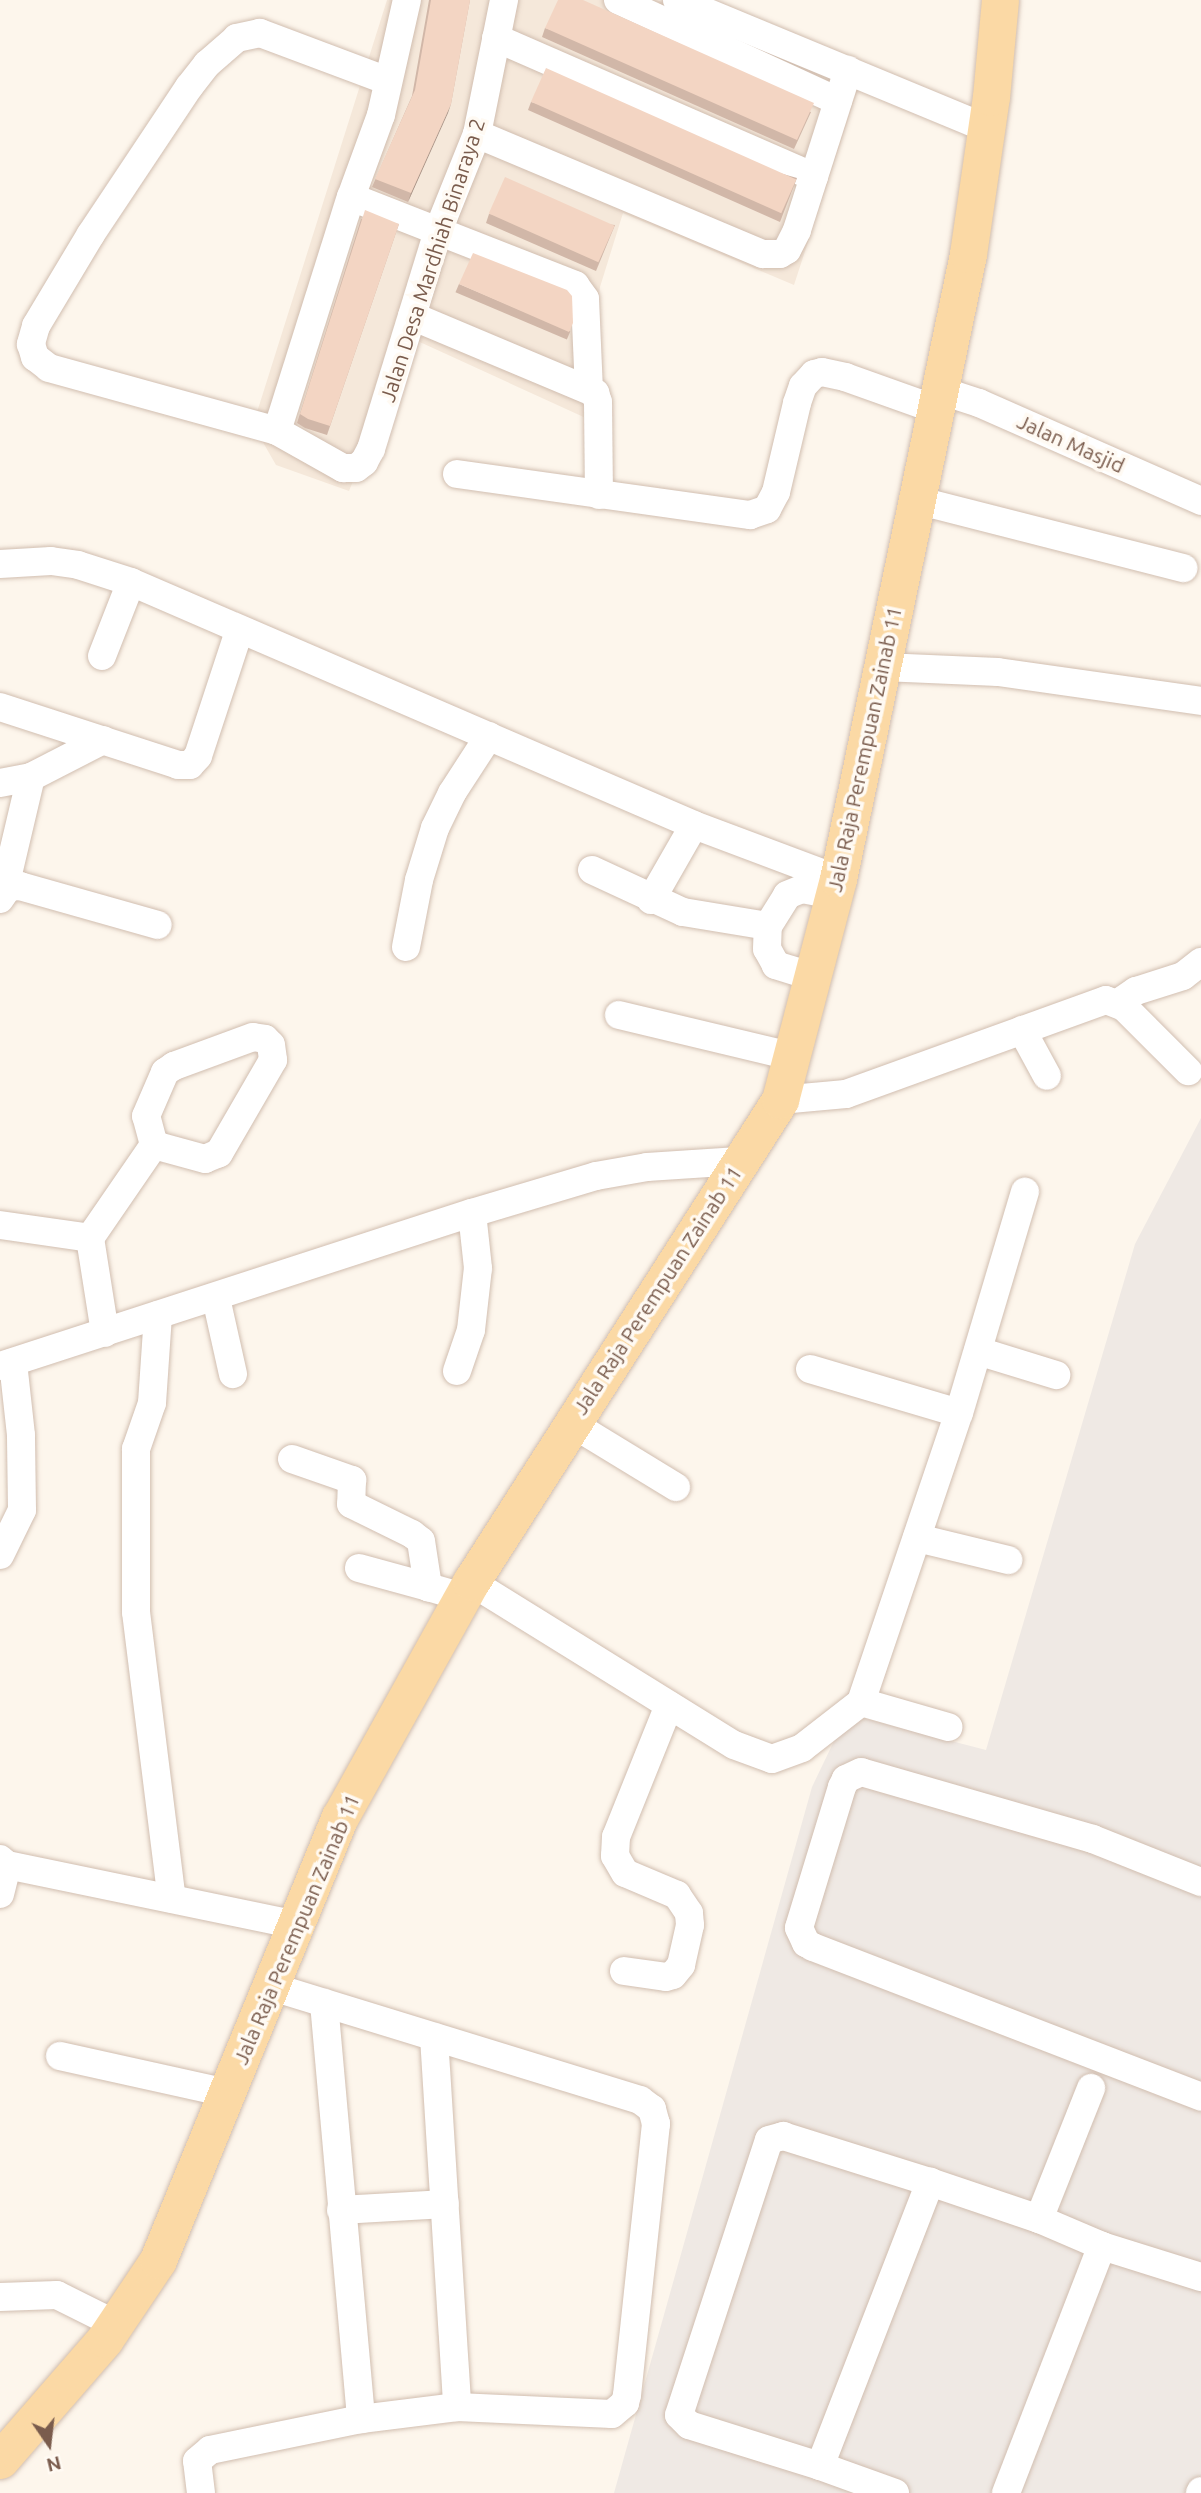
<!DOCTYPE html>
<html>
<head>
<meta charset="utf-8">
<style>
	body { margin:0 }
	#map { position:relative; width:1201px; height:2493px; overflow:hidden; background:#fdf6ec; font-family:Ubuntu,sans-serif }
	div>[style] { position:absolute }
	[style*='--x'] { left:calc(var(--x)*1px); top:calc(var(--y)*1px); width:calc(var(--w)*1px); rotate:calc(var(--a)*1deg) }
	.residential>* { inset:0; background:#f5e8da }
	.industrial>* { inset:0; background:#efe9e4 }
	.roads { filter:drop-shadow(0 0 2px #d1beb0) drop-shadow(0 0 2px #d1beb0) }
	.minor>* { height:28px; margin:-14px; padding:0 14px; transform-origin:14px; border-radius:14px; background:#fff }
	.major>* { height:37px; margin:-18.5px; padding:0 18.5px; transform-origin:18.5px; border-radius:18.5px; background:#fbd9a5 }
	.wall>* { inset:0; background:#d1b7a8; transform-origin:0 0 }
	.shaded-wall>* { inset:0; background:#aa9588 }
	.building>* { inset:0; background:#f3d5c3; transform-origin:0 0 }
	span { translate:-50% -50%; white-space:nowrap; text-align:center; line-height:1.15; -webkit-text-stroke:7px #fffaf3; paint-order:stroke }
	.street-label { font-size:21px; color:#7a5c4d }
	.north { position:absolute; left:14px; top:2409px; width:70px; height:70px; -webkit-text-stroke:5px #fffaf3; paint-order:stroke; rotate:166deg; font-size:19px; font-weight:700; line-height:28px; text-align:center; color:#7a5c4d }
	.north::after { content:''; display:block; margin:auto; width:24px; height:32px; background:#7a5c4d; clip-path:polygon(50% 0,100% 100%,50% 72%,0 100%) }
</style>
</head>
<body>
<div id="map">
	<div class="residential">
		<i style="clip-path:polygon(387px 0,657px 0,860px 83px,794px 285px,623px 213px,600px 287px,588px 419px,411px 338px,349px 491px,276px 465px,253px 425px)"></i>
	</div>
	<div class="industrial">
		<i style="clip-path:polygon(1201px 1118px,1201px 2493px,614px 2493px,812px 1787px,847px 1714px,986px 1750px,1135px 1244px)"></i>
	</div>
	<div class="roads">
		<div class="minor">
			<i style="--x:618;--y:0;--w:242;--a:24.7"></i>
			<i style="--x:677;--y:0;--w:334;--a:22.5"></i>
			<i style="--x:496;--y:38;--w:347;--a:23.6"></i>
			<i style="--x:388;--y:81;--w:137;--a:-159.4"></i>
			<i style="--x:260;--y:33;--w:24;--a:168"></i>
			<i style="--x:237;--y:38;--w:40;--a:139"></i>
			<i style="--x:207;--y:64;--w:29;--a:128"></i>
			<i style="--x:189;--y:87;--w:177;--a:123.7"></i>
			<i style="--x:91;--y:234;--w:107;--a:120.9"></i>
			<i style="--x:36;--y:326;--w:19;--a:106"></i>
			<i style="--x:31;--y:344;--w:14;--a:73"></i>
			<i style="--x:35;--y:357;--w:18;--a:38"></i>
			<i style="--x:49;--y:368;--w:237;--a:15.4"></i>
			<i style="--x:277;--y:431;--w:76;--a:29.3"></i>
			<i style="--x:343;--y:468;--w:13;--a:0"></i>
			<i style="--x:356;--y:468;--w:10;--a:-37"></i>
			<i style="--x:364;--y:462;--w:15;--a:-62"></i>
			<i style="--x:371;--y:449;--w:228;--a:-72.9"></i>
			<i style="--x:438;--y:231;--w:105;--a:-68.1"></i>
			<i style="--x:477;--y:134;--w:137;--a:-78.6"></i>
			<i style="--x:477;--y:134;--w:310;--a:22.8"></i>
			<i style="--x:763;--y:254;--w:17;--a:0"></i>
			<i style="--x:780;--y:254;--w:8;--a:-30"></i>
			<i style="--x:787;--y:250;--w:22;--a:-63"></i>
			<i style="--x:797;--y:230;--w:168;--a:-72.3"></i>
			<i style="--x:351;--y:197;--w:241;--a:21.4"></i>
			<i style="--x:575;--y:285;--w:17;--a:54"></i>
			<i style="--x:585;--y:299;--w:90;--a:87.5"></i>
			<i style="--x:412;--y:316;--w:199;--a:22.8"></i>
			<i style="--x:595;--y:393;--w:9;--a:72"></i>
			<i style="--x:598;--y:402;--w:93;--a:89.4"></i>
			<i style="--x:939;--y:390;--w:42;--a:18"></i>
			<i style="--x:979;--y:403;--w:243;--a:23.8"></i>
			<i style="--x:277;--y:431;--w:245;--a:-72.5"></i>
			<i style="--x:351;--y:197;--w:87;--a:-69.9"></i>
			<i style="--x:381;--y:115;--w:118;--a:-77.3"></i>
			<i style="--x:457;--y:474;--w:296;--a:8"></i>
			<i style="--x:750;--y:515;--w:18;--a:-19"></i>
			<i style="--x:767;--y:509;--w:19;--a:-62"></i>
			<i style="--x:776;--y:492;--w:91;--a:-76.7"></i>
			<i style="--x:797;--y:403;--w:18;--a:-71"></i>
			<i style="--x:803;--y:386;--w:16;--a:-47"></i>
			<i style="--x:814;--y:374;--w:8;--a:-14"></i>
			<i style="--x:822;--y:372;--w:24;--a:12"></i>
			<i style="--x:845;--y:377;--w:96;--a:19.6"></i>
			<i style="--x:916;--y:500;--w:276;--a:14.3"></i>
			<i style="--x:0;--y:564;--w:51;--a:-3.4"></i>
			<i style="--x:51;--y:561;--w:27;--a:8"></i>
			<i style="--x:78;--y:565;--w:56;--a:17.8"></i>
			<i style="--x:131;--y:582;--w:613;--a:23.35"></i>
			<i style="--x:694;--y:825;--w:154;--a:20.6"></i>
			<i style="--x:102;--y:656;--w:79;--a:-68.6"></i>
			<i style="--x:883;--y:667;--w:115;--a:2.5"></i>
			<i style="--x:998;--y:672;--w:205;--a:8.1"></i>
			<i style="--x:0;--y:707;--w:187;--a:18"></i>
			<i style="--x:178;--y:765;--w:12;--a:0"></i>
			<i style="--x:190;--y:765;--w:12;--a:-48"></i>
			<i style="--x:198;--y:756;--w:132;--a:-71.8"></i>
			<i style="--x:0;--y:783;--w:32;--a:-11"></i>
			<i style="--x:31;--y:777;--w:81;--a:-27.2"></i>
			<i style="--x:592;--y:870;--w:100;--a:24.8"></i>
			<i style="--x:683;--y:912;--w:86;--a:9.4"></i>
			<i style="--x:4;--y:891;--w:117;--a:-76.7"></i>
			<i style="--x:0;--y:899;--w:14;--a:-56"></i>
			<i style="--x:8;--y:887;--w:12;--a:-5"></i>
			<i style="--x:20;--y:886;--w:143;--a:15.8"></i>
			<i style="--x:651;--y:900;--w:86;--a:-60.2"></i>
			<i style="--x:406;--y:947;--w:68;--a:-79"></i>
			<i style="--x:419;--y:880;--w:54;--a:-72.9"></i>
			<i style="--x:435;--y:828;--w:39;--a:-64"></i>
			<i style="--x:452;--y:793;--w:68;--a:-57"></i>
			<i style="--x:811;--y:976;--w:37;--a:-163"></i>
			<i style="--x:776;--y:965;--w:18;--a:-119"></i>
			<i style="--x:767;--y:949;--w:23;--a:-88"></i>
			<i style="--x:768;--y:926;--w:36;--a:-58"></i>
			<i style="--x:787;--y:895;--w:16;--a:-22"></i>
			<i style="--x:802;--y:889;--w:32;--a:11"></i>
			<i style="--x:1118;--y:1003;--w:22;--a:-34"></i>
			<i style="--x:1136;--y:991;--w:49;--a:-17.7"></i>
			<i style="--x:1183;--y:976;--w:23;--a:-38"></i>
			<i style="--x:619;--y:1015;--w:177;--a:13.4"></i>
			<i style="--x:1022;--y:1030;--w:52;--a:61.5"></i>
			<i style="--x:253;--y:1037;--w:12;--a:9"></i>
			<i style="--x:265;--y:1039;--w:8;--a:45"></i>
			<i style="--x:271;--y:1045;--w:15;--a:82"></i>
			<i style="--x:273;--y:1060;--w:108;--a:120.1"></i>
			<i style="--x:219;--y:1153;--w:15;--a:157"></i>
			<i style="--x:205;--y:1159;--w:53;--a:-164.6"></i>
			<i style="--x:154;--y:1145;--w:30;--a:-105"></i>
			<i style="--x:146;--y:1116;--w:48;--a:-66.6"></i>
			<i style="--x:165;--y:1072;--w:11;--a:-34"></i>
			<i style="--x:174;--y:1066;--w:84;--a:-20.2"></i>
			<i style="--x:780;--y:1100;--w:66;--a:-5.2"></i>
			<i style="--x:846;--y:1094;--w:276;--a:-19.9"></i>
			<i style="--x:1106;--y:1000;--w:19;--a:21"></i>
			<i style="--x:1124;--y:1007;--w:91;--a:45"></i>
			<i style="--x:0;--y:1225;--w:91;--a:8.2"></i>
			<i style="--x:90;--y:1238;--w:96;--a:81"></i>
			<i style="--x:90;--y:1238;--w:113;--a:-55.5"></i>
			<i style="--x:216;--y:1298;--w:78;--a:77.4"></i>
			<i style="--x:158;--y:1315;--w:88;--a:93.9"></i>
			<i style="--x:152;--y:1403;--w:49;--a:109.2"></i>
			<i style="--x:136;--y:1449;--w:163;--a:90"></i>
			<i style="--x:136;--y:1612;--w:289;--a:82.9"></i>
			<i style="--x:978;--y:1351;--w:82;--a:17.1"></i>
			<i style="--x:0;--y:1366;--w:496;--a:-18"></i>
			<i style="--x:472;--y:1213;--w:129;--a:-16.6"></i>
			<i style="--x:596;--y:1176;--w:52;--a:-10"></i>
			<i style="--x:647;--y:1167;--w:92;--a:-3.7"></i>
			<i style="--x:810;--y:1369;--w:155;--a:16.5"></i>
			<i style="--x:457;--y:1371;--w:43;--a:-71.1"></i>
			<i style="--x:471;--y:1330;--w:62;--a:-83.6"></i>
			<i style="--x:478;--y:1268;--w:55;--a:-96.2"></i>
			<i style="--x:571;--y:1423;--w:123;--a:31.4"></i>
			<i style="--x:292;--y:1459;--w:64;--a:19.3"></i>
			<i style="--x:352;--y:1480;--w:24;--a:92"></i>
			<i style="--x:351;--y:1504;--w:68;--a:26.2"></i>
			<i style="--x:412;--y:1534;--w:11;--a:38"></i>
			<i style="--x:421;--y:1541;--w:47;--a:81.3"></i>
			<i style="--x:428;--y:1587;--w:36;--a:16"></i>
			<i style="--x:917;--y:1538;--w:94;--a:13.6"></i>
			<i style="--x:0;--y:1555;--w:50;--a:-63.9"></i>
			<i style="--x:22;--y:1510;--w:75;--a:-90.8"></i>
			<i style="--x:21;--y:1435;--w:73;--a:-96.3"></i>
			<i style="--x:359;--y:1568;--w:72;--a:15.4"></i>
			<i style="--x:471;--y:1582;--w:309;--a:31.8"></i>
			<i style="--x:734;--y:1745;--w:40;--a:20.2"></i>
			<i style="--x:772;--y:1759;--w:32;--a:-20"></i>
			<i style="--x:802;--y:1748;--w:75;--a:-37.9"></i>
			<i style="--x:861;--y:1702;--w:305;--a:-71.3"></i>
			<i style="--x:959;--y:1413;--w:231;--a:-73.4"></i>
			<i style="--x:861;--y:1702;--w:91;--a:16"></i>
			<i style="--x:0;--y:1859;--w:9;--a:41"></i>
			<i style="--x:7;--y:1865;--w:295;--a:11.7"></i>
			<i style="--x:1201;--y:1882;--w:116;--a:-158.3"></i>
			<i style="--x:1093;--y:1839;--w:241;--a:-163.9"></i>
			<i style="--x:861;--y:1772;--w:17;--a:155"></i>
			<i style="--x:846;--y:1779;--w:9;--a:117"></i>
			<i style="--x:842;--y:1787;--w:147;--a:107"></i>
			<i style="--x:799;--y:1928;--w:17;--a:65"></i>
			<i style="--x:806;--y:1943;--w:8;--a:30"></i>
			<i style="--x:813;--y:1947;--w:416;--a:21.1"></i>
			<i style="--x:0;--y:1894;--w:30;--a:-76"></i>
			<i style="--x:624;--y:1971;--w:42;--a:8.1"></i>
			<i style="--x:666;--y:1977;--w:7;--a:-16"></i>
			<i style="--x:673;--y:1975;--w:13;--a:-51"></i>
			<i style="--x:681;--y:1965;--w:41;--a:-77.3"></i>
			<i style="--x:690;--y:1925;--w:12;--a:-95"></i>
			<i style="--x:689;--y:1913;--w:22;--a:-124"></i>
			<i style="--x:677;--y:1895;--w:56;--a:-157.1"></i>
			<i style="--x:625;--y:1873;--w:20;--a:-120"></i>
			<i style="--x:615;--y:1856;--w:19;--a:-87"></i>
			<i style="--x:616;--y:1837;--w:142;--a:-68.1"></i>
			<i style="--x:324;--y:2003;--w:418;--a:84.9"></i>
			<i style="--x:434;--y:2037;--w:371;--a:86.4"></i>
			<i style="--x:60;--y:2056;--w:171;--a:12.5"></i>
			<i style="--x:341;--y:2210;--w:104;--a:-3.3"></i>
			<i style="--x:1039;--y:2219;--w:141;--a:-68.3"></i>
			<i style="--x:0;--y:2297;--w:57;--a:-2"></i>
			<i style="--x:57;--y:2295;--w:65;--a:26.6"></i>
			<i style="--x:820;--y:2466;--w:137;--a:-162.6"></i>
			<i style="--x:689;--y:2425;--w:14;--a:-135"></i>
			<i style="--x:679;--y:2415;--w:289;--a:-71.9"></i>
			<i style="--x:769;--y:2140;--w:15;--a:-16"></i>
			<i style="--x:783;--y:2136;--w:154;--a:17.4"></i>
			<i style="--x:930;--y:2182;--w:115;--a:18.7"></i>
			<i style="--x:1039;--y:2219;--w:69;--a:23.2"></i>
			<i style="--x:1102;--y:2246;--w:104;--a:17.4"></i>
			<i style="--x:201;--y:2493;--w:32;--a:-97"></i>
			<i style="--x:197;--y:2461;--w:17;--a:-40"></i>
			<i style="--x:210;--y:2450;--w:154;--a:-11.6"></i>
			<i style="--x:361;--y:2419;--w:97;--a:-7.1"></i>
			<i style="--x:457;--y:2407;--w:155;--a:2.6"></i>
			<i style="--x:612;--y:2414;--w:17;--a:-40"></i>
			<i style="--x:625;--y:2403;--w:8;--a:-76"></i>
			<i style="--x:627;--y:2395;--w:273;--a:-83.9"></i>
			<i style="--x:656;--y:2124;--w:16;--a:-105"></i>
			<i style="--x:652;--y:2109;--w:15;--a:-143"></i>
			<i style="--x:640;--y:2100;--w:387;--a:-162.9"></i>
			<i style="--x:895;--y:2493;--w:80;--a:-160.2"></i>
			<i style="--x:820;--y:2466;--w:305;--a:-68.8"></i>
			<i style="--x:1006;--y:2493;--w:265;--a:-68.8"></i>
			<i style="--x:1200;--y:2493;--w:2;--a:-63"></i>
		</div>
		<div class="major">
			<i style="--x:0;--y:2460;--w:160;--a:-49"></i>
			<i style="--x:105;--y:2339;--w:95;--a:-56.1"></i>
			<i style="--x:158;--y:2260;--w:479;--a:-67.7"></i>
			<i style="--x:340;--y:1817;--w:269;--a:-60.9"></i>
			<i style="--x:471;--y:1582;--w:573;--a:-57.34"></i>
			<i style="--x:780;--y:1100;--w:228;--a:-75.3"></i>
			<i style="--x:838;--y:879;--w:638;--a:-78.25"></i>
			<i style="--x:968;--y:254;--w:159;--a:-81.7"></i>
			<i style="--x:991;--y:97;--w:97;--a:-84.7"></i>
		</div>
	</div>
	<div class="wall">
		<i style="clip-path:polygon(429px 0,470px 0,451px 104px,408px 202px,372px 187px,412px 96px)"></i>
		<i style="clip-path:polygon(545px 28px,811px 112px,794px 149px,542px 37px)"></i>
		<i style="clip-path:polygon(531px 102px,797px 178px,780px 222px,528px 110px)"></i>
		<i style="clip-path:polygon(489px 214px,615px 225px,596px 271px,486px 223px)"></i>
		<i style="clip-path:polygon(361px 219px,399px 224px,327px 435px,305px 428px,297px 423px)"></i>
		<i style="left:459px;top:284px;width:121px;height:9px;rotate:23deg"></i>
	</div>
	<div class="shaded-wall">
		<i style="clip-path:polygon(451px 104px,448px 113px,408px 202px,411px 193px)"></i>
	</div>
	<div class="building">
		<i style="clip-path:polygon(431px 0,470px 0,451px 104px,411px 193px,375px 179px,415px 90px)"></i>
		<i style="clip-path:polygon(558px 0,583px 0,814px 103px,797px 140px,545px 28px)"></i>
		<i style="left:546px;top:68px;width:274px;height:37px;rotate:24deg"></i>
		<i style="left:505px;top:177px;width:120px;height:40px;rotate:24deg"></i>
		<i style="clip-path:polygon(365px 210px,399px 224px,330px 426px,308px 419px,300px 414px)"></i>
		<i style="clip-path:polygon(473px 253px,567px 290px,572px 296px,573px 323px,569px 332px,459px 284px)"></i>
	</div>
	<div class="street-label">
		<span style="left:432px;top:260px;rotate:-72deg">Jalan Desa Mardhiah Binaraya 2</span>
		<span style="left:1071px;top:443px;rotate:24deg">Jalan Masjid</span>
		<span style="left:864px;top:749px;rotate:-78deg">Jala Raja Perempuan Zainab 11</span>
		<span style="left:657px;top:1290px;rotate:-57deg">Jala Raja Perempuan Zainab 11</span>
		<span style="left:296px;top:1929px;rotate:-67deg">Jala Raja Perempuan Zainab 11</span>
	</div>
	<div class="north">N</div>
</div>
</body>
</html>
